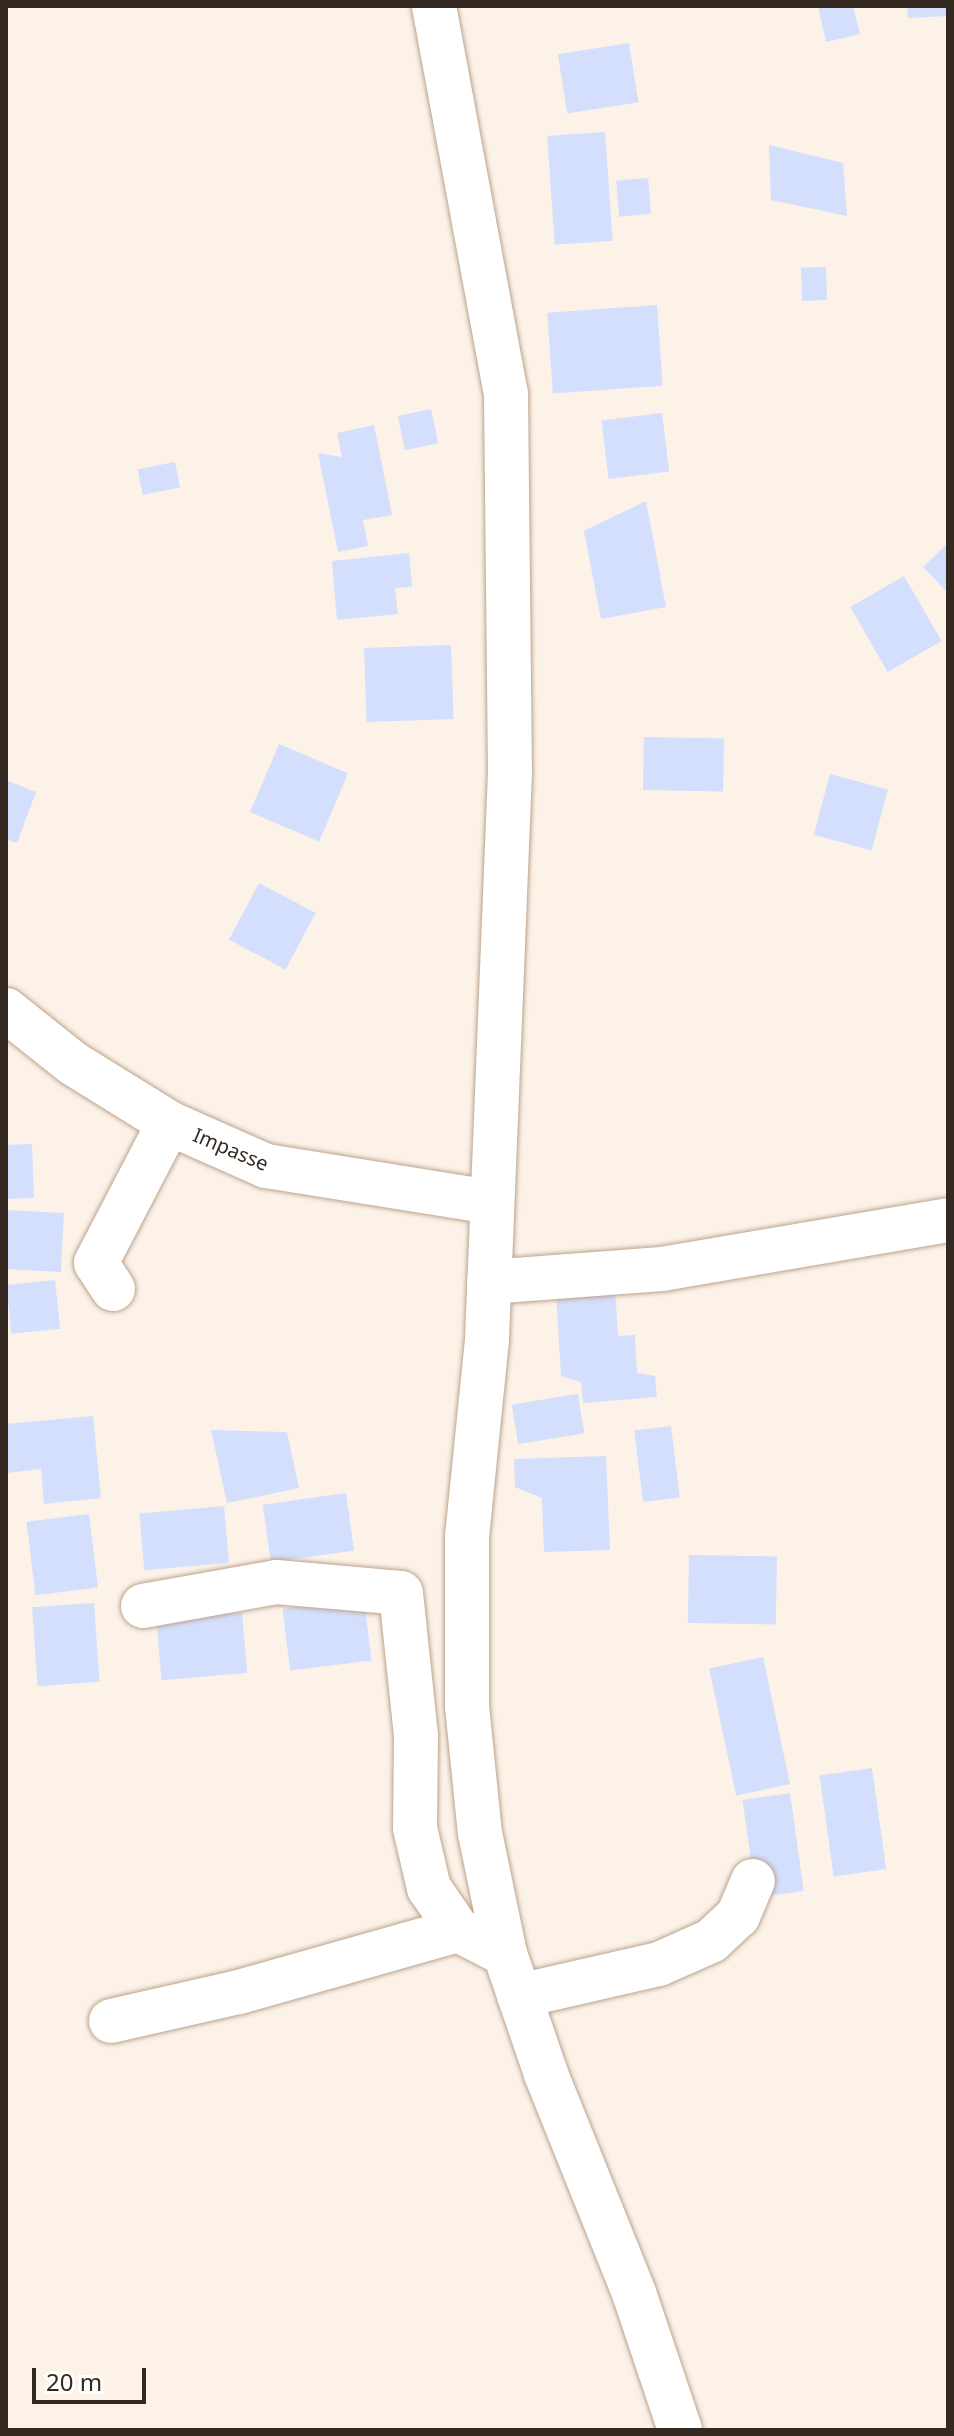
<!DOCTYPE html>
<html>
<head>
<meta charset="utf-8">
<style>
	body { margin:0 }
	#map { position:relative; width:954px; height:2436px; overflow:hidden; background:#fcf2e8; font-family:"Noto Sans",sans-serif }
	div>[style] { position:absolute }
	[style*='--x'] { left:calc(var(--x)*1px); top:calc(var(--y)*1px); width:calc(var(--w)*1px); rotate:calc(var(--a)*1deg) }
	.building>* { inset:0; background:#d3dffd; transform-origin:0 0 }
	.roads { filter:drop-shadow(0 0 2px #bca38d) drop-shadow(0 0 2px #bca38d) }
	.minor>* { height:44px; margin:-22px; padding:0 22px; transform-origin:22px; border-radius:22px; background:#fff }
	span { translate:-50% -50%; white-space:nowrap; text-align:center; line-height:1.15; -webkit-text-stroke:8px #fff; paint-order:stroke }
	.street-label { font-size:20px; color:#332920 }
	.frame { position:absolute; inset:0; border:8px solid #332920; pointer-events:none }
	.scale { position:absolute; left:32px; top:2368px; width:114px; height:36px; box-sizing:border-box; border:4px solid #332920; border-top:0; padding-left:10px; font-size:24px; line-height:28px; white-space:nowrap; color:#332920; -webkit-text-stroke:6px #fff; paint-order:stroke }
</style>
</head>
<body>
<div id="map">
	<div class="building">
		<i style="clip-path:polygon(818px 6px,853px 6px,860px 34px,826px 42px)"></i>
		<i style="clip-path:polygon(907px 6px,948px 6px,948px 16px,908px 18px)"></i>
		<i style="left:629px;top:43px;width:60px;height:72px;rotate:81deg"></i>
		<i style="left:605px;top:132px;width:109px;height:58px;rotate:86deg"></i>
		<i style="clip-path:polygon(769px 145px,843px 163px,847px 216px,771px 200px)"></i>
		<i style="left:648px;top:178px;width:36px;height:32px;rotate:85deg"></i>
		<i style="left:826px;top:267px;width:33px;height:25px;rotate:88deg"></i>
		<i style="left:657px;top:305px;width:81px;height:110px;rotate:86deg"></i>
		<i style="left:431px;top:409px;width:35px;height:34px;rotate:78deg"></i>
		<i style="left:662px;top:413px;width:59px;height:61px;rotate:83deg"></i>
		<i style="clip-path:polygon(374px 425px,392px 515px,363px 520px,368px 546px,338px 552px,318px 453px,342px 457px,337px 433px)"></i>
		<i style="left:175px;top:462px;width:26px;height:38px;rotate:79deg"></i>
		<i style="clip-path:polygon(646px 501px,666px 607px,601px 619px,584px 531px)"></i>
		<i style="clip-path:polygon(948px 543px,948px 593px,923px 567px)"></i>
		<i style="clip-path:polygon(409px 553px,412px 587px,395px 588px,398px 614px,337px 620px,332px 561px)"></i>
		<i style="left:904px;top:576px;width:75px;height:62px;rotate:60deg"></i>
		<i style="left:451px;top:645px;width:74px;height:87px;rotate:88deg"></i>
		<i style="left:644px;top:737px;width:80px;height:53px;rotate:1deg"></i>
		<i style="left:279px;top:744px;width:75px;height:74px;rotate:23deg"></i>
		<i style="left:830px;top:774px;width:60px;height:63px;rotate:15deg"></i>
		<i style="clip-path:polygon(6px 780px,36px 792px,17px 843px,6px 839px)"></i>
		<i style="left:259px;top:883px;width:64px;height:64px;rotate:28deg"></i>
		<i style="left:32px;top:1144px;width:54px;height:26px;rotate:88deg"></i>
		<i style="left:6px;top:1210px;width:58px;height:59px;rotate:3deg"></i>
		<i style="left:55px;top:1280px;width:49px;height:49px;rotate:84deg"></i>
		<i style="clip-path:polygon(615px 1288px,618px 1336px,635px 1335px,637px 1373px,655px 1376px,657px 1397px,583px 1403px,581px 1382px,561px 1376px,556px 1291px)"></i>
		<i style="left:578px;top:1394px;width:40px;height:67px;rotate:81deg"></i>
		<i style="clip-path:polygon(93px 1416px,101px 1498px,44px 1504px,41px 1469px,6px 1473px,6px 1424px)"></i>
		<i style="left:671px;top:1426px;width:72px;height:37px;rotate:83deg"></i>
		<i style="clip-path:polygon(211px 1430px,287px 1432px,299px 1488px,227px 1503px)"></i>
		<i style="clip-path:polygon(606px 1456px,610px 1550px,544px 1552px,542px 1498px,515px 1487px,514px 1459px)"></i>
		<i style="left:346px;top:1493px;width:58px;height:84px;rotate:82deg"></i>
		<i style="left:224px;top:1506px;width:57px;height:85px;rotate:85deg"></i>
		<i style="left:89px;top:1514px;width:74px;height:63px;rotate:83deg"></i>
		<i style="left:689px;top:1555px;width:88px;height:68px;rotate:1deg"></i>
		<i style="left:364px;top:1599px;width:62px;height:82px;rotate:83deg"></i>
		<i style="left:94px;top:1603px;width:79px;height:62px;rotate:86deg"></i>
		<i style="left:242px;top:1613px;width:60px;height:86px;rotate:85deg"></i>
		<i style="left:763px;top:1657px;width:130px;height:55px;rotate:78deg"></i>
		<i style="left:872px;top:1768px;width:102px;height:53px;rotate:82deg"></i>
		<i style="left:790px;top:1793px;width:99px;height:48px;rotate:82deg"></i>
	</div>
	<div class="roads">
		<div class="minor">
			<i style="--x:434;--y:6;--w:395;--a:79.5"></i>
			<i style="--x:506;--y:394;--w:378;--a:89.4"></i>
			<i style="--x:510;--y:772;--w:568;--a:92.32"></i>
			<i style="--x:487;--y:1340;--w:197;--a:95.8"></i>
			<i style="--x:467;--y:1536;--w:170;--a:90"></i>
			<i style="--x:467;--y:1706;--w:128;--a:84.2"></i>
			<i style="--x:480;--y:1833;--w:124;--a:78.3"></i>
			<i style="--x:505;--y:1954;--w:127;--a:71.1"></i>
			<i style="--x:546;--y:2074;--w:236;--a:68.1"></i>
			<i style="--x:634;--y:2293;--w:145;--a:71.4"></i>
			<i style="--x:6;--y:1010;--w:87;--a:38.5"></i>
			<i style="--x:74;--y:1064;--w:112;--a:31.8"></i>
			<i style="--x:169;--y:1123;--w:106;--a:23.9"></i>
			<i style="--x:266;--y:1166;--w:227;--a:9.1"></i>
			<i style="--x:489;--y:1282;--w:173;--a:-4.3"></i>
			<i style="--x:662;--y:1269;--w:290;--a:-9.7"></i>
			<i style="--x:113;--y:1289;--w:31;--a:-123"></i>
			<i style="--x:96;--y:1263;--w:158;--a:-62.5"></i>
			<i style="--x:143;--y:1606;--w:135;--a:-10.2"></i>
			<i style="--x:276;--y:1582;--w:125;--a:5"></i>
			<i style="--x:401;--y:1593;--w:143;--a:84"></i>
			<i style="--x:416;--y:1735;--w:93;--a:90.6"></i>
			<i style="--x:415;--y:1828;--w:62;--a:76.9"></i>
			<i style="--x:429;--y:1888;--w:51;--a:55.4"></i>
			<i style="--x:458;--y:1930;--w:53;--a:27.1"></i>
			<i style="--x:519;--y:1996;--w:144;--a:-12.9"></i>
			<i style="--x:659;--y:1964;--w:57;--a:-23.9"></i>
			<i style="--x:711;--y:1941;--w:37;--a:-43"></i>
			<i style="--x:738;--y:1916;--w:38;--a:-67"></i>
			<i style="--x:111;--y:2021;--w:131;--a:-12.8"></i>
			<i style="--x:239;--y:1992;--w:228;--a:-15.8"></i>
		</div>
	</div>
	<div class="street-label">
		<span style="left:231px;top:1149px;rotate:23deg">Impasse</span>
	</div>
	<div class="frame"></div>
	<div class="scale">20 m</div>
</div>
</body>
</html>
